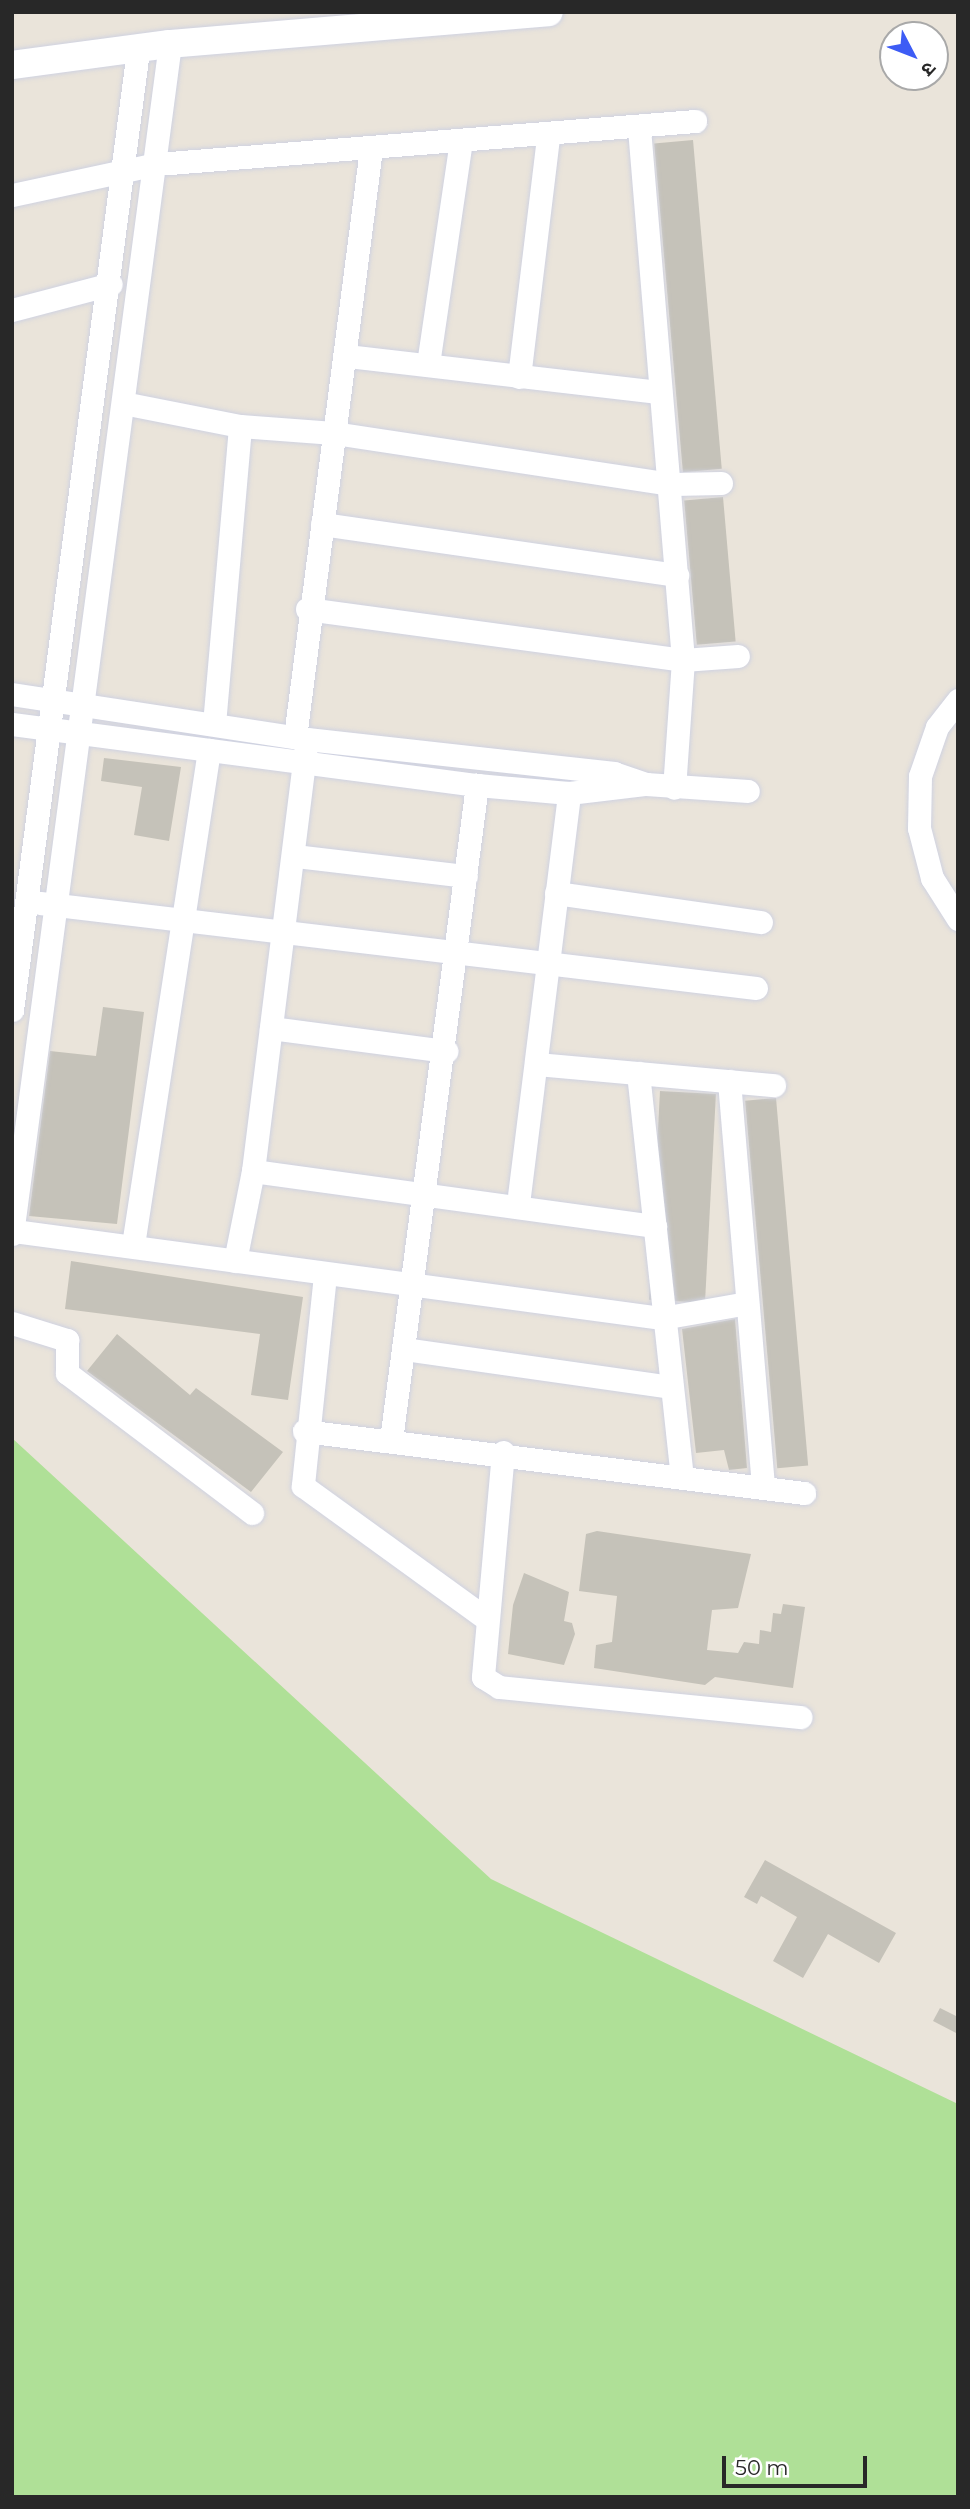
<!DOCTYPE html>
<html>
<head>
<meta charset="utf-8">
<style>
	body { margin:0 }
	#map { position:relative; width:970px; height:2509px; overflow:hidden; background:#eae4da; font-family:Montserrat,"Noto Sans Devanagari",sans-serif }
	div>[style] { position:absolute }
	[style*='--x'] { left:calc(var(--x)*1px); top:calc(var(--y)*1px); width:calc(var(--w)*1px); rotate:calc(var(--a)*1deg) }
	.green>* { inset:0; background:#afe097 }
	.building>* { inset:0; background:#c5c2b9; transform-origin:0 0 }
	.roads { filter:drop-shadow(0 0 2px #cfd2e1) drop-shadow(0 0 2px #cfd2e1) }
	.minor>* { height:23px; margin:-11.5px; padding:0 11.5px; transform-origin:11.5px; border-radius:11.5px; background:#fff }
	.tertiary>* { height:28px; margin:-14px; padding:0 14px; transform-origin:14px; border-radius:14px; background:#fff }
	span { translate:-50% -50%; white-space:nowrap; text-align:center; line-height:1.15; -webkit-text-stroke:5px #fff; paint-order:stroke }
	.frame { position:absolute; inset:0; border:14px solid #282828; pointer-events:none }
	.north { position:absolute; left:879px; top:21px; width:70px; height:70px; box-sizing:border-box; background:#fff; border:2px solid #a9a9a9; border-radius:50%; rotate:132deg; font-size:19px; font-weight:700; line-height:28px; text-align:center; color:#282828 }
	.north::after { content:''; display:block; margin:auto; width:24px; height:32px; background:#3d5cf5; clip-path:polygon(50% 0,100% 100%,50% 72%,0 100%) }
	.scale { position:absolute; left:722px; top:2456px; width:145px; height:32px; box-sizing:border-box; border:4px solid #282828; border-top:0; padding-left:9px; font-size:21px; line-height:24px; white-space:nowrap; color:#282828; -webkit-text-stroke:5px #fff; paint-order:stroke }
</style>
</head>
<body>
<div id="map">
	<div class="green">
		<i style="clip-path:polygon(12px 1438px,491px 1879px,958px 2104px,958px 2497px,12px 2497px)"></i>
	</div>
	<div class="building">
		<i style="left:693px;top:140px;width:330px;height:39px;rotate:85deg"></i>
		<i style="left:723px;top:497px;width:145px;height:39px;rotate:85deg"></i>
		<i style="clip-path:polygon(104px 758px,181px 767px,169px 841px,134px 835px,142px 787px,101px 781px)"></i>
		<i style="clip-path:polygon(103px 1007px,144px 1012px,117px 1224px,29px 1216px,50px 1051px,96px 1056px)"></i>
		<i style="left:660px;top:1091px;width:56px;height:209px;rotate:3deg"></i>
		<i style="left:776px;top:1098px;width:369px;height:31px;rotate:85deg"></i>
		<i style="clip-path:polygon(71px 1261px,303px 1297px,288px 1400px,251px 1395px,260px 1334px,65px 1309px)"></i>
		<i style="clip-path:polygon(735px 1319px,747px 1468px,729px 1470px,724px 1450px,696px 1453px,682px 1329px)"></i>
		<i style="clip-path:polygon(117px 1334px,190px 1395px,196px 1388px,283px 1452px,251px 1492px,87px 1371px)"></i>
		<i style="clip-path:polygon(597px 1531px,751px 1554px,738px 1608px,712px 1610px,707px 1650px,738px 1653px,744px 1642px,759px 1644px,760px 1630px,771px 1632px,773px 1613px,781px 1614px,783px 1604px,805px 1607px,793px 1688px,715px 1677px,705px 1685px,594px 1668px,596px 1645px,612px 1642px,617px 1596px,579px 1591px,586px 1534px)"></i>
		<i style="clip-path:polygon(524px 1573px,569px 1592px,564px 1621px,572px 1623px,575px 1634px,564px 1665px,508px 1654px,513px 1605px)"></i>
		<i style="clip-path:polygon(765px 1860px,896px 1933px,879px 1963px,828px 1934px,803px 1978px,773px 1961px,797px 1917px,761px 1896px,757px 1904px,744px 1897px)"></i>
		<i style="clip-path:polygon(940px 2008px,958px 2017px,958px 2034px,933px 2021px)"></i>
	</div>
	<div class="roads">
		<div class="minor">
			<i style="--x:639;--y:128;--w:534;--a:85.27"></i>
			<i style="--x:683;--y:660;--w:128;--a:94"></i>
			<i style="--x:12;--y:195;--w:148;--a:-12.1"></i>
			<i style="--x:157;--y:164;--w:540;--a:-4.57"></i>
			<i style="--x:12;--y:310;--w:102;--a:-14.7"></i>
			<i style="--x:347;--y:356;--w:315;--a:6.6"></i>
			<i style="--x:428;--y:364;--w:225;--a:-81.6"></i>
			<i style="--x:519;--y:377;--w:243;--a:-83.1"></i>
			<i style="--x:123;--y:403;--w:119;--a:11.1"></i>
			<i style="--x:240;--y:426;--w:94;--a:4.3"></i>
			<i style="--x:334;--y:433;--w:343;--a:8.6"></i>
			<i style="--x:673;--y:484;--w:48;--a:-1.2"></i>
			<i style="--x:322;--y:524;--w:359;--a:8.2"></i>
			<i style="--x:307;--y:609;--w:379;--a:7.7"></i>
			<i style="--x:683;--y:660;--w:55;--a:-4.2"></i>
			<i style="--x:12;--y:694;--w:298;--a:8.7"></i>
			<i style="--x:307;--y:739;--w:309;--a:6.3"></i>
			<i style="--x:614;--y:773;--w:34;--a:19"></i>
			<i style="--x:646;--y:784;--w:102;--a:3.9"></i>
			<i style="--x:958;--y:700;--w:34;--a:128"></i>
			<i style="--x:937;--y:727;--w:52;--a:109.1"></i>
			<i style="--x:920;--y:776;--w:52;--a:91.1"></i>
			<i style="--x:919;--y:828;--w:52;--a:75.4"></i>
			<i style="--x:932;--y:878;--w:49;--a:57.6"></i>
			<i style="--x:12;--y:724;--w:469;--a:7.5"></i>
			<i style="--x:477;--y:785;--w:92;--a:5"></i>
			<i style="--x:569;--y:793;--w:78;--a:-6.7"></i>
			<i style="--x:214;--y:724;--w:299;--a:-85"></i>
			<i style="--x:295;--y:737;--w:593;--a:-82.64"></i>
			<i style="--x:295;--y:856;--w:172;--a:6.7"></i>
			<i style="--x:556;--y:893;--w:207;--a:8.1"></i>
			<i style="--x:40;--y:903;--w:721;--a:6.77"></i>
			<i style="--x:12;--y:1010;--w:968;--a:-82.52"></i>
			<i style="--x:271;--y:1028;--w:177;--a:7.5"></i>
			<i style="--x:537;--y:1064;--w:238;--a:5.1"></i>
			<i style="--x:638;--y:1073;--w:405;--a:83.8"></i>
			<i style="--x:729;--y:1081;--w:407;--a:85.2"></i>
			<i style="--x:253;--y:1171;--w:406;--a:7.8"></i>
			<i style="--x:518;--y:1204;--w:414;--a:-82.9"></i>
			<i style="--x:14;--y:1231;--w:654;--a:7.65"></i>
			<i style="--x:662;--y:1318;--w:86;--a:-10"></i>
			<i style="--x:12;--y:1234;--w:1200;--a:-82.44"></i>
			<i style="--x:133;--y:1245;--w:501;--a:-81.27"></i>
			<i style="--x:235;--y:1261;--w:92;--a:-78.7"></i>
			<i style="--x:253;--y:1171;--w:426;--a:-82.9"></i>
			<i style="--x:325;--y:1275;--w:212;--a:96"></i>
			<i style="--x:303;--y:1486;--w:227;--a:35.9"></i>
			<i style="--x:12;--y:1323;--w:58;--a:17.2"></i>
			<i style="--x:67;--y:1340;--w:33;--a:90"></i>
			<i style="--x:67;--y:1373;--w:232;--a:37.1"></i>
			<i style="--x:404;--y:1349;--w:270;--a:8.1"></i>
			<i style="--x:304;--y:1431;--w:504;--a:7.07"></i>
			<i style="--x:391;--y:1440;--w:661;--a:-82.52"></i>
			<i style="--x:503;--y:1452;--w:226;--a:95.1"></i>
			<i style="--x:483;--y:1677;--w:19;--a:32"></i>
			<i style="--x:499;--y:1687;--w:303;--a:5.7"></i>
		</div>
		<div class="tertiary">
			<i style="--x:12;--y:65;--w:159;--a:-7.6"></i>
			<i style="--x:170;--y:44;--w:380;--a:-4.8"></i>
		</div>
	</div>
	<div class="frame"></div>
	<div class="north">उ</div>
	<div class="scale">50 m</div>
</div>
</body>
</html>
